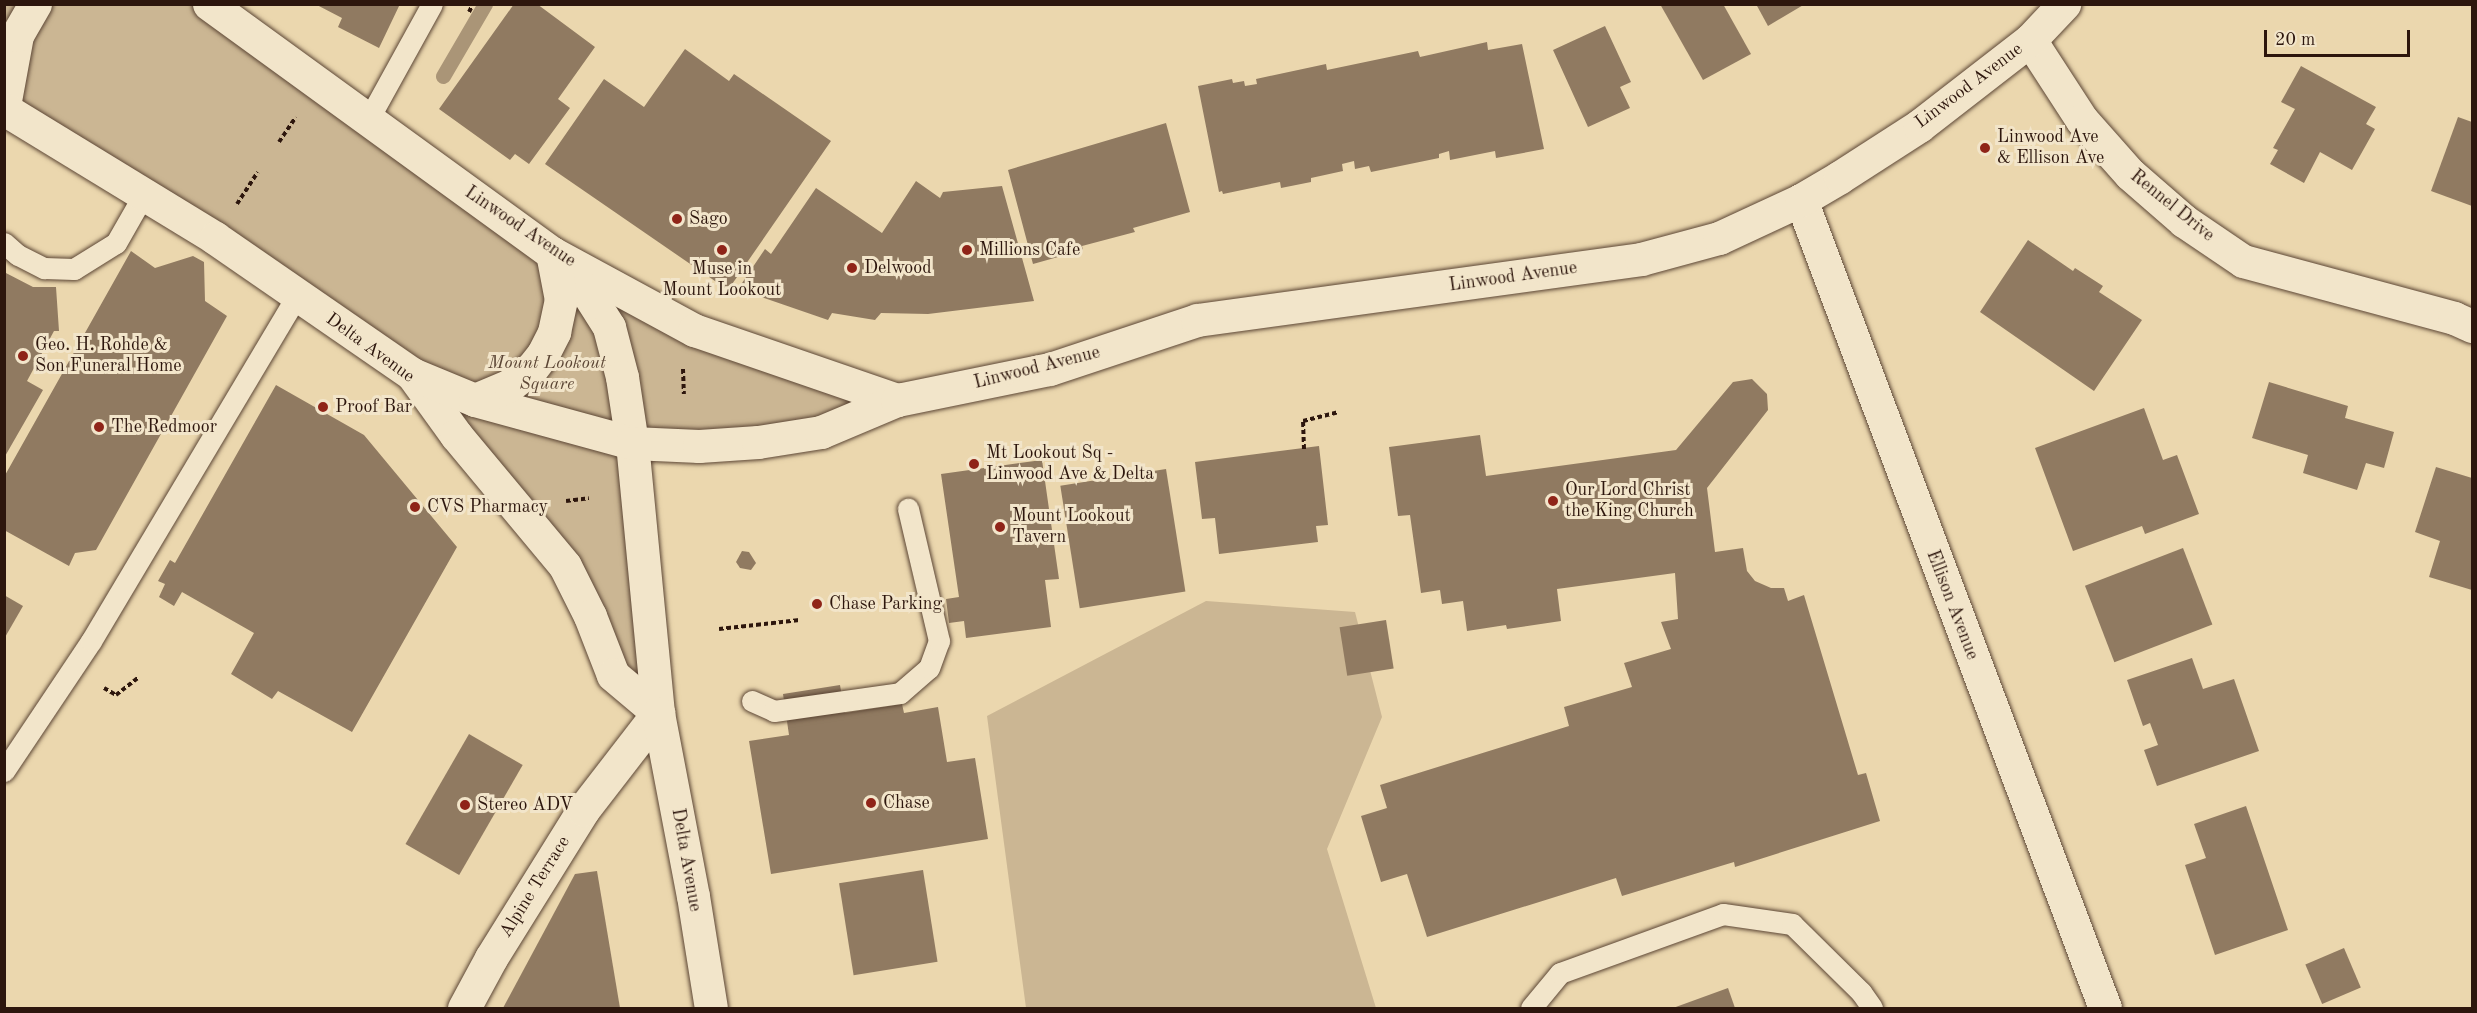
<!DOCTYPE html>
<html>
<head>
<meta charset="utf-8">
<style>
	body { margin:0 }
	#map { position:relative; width:2477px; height:1013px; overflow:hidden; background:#ebd7ae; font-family:"Old Standard TT",serif }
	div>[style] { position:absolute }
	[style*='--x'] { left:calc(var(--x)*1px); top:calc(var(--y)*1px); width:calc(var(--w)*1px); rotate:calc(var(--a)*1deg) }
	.green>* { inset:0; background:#cbb693 }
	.stream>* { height:15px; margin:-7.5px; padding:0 7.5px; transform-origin:7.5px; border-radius:7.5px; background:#aa9577 }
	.building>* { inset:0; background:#907a61; transform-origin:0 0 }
	.path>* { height:4px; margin-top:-2px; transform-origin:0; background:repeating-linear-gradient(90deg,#2d160d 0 4.5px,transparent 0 7.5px) }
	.roads { filter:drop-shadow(0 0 2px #5c4635) drop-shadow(0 0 2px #5c4635) }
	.service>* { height:21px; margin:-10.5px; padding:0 10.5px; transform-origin:10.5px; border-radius:10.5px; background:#f2e5ca }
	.minor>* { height:33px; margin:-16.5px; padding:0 16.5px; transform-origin:16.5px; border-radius:16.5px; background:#f2e5ca }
	.secondary>* { height:33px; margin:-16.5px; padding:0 16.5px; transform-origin:16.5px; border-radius:16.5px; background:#f2e5ca }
	.dots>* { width:16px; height:16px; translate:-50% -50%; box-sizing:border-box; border:3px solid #f2e5ca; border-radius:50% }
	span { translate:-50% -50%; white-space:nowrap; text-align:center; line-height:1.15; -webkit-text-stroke:6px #f2e5ca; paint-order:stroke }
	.street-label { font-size:18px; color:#2d160d }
	.poi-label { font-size:18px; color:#2d160d }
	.left { translate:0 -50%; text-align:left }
	.park-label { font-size:18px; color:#5c4635; font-style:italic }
	.frame { position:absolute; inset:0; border:6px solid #2d160d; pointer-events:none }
	.scale { position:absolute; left:2264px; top:30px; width:146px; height:27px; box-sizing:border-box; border:3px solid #2d160d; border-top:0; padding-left:8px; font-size:18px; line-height:21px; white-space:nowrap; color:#2d160d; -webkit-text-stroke:4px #f2e5ca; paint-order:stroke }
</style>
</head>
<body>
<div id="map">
	<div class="green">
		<i style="clip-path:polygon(4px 5px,209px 5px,552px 253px,897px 400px,821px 432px,632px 443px,658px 713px,590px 616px,412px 374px,5px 109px)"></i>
		<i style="clip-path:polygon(1206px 601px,1355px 612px,1382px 717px,1327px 849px,1376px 1008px,1026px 1008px,987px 716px)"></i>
	</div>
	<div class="stream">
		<i style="--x:443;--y:76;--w:83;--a:-59.7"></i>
	</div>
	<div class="building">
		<i style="clip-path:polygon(315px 4px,400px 4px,379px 48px,338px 27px,342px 18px)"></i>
		<i style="clip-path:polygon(514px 4px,537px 4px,595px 47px,558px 99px,570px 108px,529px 164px,515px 154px,510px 160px,439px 109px)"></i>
		<i style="clip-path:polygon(1660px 4px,1723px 4px,1751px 54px,1703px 80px)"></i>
		<i style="clip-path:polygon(1756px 4px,1805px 4px,1768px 26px)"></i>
		<i style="clip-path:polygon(1605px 26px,1631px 82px,1620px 87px,1630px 108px,1588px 127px,1553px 50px)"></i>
		<i style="clip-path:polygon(1487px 42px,1488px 50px,1522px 44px,1544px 149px,1496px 158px,1495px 151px,1450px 160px,1449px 151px,1439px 154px,1439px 158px,1371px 172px,1369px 166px,1355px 169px,1354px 161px,1342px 164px,1343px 171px,1311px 178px,1311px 182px,1281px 188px,1280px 182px,1223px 194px,1222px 191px,1219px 192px,1198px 86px,1232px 79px,1233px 83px,1244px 81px,1245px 86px,1257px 84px,1256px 79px,1326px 64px,1327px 70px,1418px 51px,1420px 57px)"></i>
		<i style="clip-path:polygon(685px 49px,729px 81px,734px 74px,831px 141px,728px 290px,545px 164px,604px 79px,644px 107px)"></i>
		<i style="clip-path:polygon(2301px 66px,2376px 107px,2366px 124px,2375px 129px,2352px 170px,2320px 152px,2304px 183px,2270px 164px,2278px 150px,2273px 148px,2295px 109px,2281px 102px)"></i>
		<i style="clip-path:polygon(2458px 117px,2472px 122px,2472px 206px,2431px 191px)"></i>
		<i style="clip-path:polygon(1166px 123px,1190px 212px,1133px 228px,1135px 232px,1082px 246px,1083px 250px,1033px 264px,1008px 170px)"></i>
		<i style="clip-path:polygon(916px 181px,940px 198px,943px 192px,1002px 186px,1034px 301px,928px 314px,881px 313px,875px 320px,832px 313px,828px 320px,738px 289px,765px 249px,771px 254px,816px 188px,882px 233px)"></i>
		<i style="clip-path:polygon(2028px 240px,2073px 271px,2075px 268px,2103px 286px,2099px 292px,2142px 320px,2094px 391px,1980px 312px)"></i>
		<i style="clip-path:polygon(131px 251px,155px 268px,193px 256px,204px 262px,205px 301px,227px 316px,96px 550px,75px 553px,69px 566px,4px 530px,4px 477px)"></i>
		<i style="clip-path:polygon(4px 272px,33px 287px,56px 287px,59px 331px,54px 331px,27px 381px,43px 390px,4px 458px)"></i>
		<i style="clip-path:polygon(1752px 379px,1767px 394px,1768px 410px,1707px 488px,1715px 552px,1743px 548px,1747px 571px,1755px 581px,1771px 588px,1784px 588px,1788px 601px,1804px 595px,1858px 775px,1866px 773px,1880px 821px,1735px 867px,1734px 862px,1622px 896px,1616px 878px,1427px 937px,1407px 874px,1381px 882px,1361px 816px,1387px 808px,1380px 785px,1569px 726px,1564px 707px,1632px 687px,1624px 663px,1671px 649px,1661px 622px,1678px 619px,1675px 573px,1557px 589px,1561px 621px,1507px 629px,1506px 625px,1467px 631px,1463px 601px,1442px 604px,1440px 590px,1421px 593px,1410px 515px,1398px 516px,1389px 447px,1480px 435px,1486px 476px,1676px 450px,1733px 382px)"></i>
		<i style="clip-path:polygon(2269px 382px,2348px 406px,2345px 418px,2394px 432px,2384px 468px,2366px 463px,2357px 490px,2303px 473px,2308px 455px,2252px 438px)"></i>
		<i style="clip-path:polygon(276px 385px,364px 435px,457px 547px,352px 732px,278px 691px,272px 699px,231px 674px,254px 633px,182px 592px,174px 606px,159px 597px,165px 584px,158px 581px,170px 560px,175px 563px)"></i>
		<i style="clip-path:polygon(2144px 408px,2163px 460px,2177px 455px,2199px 514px,2145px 534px,2142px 526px,2073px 551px,2035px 448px)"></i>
		<i style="clip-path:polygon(1319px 446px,1328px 525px,1316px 526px,1318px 542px,1219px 554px,1215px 518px,1202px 519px,1195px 462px)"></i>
		<i style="clip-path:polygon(1042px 460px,1059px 579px,1045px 580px,1051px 627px,966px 638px,964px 621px,949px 623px,946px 599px,959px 597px,941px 474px)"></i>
		<i style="clip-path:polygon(2436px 467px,2472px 478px,2472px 590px,2429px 577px,2440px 541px,2415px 532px)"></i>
		<i style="left:1166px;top:469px;width:124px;height:107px;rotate:81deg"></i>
		<i style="left:2183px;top:548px;width:82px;height:105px;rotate:69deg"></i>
		<i style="clip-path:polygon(742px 551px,749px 552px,756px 563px,751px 570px,740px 568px,736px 562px)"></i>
		<i style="clip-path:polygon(4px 595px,23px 606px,4px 639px)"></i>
		<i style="left:1386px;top:620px;width:49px;height:47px;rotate:81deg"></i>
		<i style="clip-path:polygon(2192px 658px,2203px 689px,2234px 679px,2259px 751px,2157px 786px,2144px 750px,2158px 745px,2150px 723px,2143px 726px,2127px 680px)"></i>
		<i style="clip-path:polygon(840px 685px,845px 713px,902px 704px,904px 713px,938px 707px,947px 762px,975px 758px,988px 839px,771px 874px,749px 741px,789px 735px,783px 694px)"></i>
		<i style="left:469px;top:734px;width:62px;height:127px;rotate:30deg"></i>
		<i style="clip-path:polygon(2246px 806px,2288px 930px,2215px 955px,2185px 865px,2206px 858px,2194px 824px)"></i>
		<i style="left:923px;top:870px;width:93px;height:85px;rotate:81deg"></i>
		<i style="clip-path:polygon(597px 871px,620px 1008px,503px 1008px,575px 874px)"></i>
		<i style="left:2344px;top:948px;width:43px;height:42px;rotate:67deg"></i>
		<i style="clip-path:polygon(1728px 988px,1735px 1008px,1673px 1008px)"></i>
	</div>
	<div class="path">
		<i style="--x:469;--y:12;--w:9;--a:-63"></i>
		<i style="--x:279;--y:142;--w:30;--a:-56"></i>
		<i style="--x:237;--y:204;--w:38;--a:-57"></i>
		<i style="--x:683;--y:369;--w:25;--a:88"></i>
		<i style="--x:1304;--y:449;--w:28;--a:-92"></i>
		<i style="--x:1303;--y:421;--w:36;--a:-14"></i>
		<i style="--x:566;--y:501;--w:23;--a:-7"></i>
		<i style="--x:719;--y:629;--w:81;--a:-6.4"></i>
		<i style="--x:104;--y:688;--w:14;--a:30"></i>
		<i style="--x:116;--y:695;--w:29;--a:-38"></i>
	</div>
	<div class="roads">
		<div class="service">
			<i style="--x:368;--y:120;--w:132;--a:-61.1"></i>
			<i style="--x:4;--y:243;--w:18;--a:41"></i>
			<i style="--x:18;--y:255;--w:29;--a:27"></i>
			<i style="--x:44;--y:268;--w:30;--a:2"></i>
			<i style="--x:74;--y:269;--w:49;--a:-31.8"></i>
			<i style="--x:116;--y:243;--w:56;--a:-60.3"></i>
			<i style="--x:752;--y:701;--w:24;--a:24"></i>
			<i style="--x:774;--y:711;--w:127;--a:-8.1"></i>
			<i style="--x:900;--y:693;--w:38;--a:-41"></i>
			<i style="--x:929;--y:668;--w:29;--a:-70"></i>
			<i style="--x:939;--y:641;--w:136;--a:-103.2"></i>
			<i style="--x:4;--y:771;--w:156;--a:-56.2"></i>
			<i style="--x:91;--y:641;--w:403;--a:-59.2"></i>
			<i style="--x:1531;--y:1008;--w:45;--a:-50.4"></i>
			<i style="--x:1560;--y:973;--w:173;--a:-19.9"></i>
			<i style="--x:1723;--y:914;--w:70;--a:8.2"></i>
			<i style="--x:1792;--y:924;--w:97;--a:44.6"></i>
			<i style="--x:1861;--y:992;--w:19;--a:55"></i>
		</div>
		<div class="minor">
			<i style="--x:2030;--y:40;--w:95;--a:57"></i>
			<i style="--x:2082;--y:120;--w:72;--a:48.4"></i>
			<i style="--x:2130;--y:174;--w:72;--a:41"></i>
			<i style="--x:2184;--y:221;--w:71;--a:34.1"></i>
			<i style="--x:2243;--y:261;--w:219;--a:15.1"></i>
			<i style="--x:2454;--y:318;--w:20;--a:24"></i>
			<i style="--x:1801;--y:200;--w:863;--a:69.38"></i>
			<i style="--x:464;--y:1008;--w:57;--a:-61.6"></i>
			<i style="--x:491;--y:958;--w:174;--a:-58.1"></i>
			<i style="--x:583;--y:810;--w:123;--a:-52.3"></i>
		</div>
		<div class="secondary">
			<i style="--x:209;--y:4;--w:424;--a:36"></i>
			<i style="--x:552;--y:253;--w:162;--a:28.5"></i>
			<i style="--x:694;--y:330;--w:215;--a:19"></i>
			<i style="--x:4;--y:106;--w:72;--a:-79.6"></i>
			<i style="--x:17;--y:35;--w:36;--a:-60"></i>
			<i style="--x:4;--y:109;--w:247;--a:31.4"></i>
			<i style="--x:215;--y:238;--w:239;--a:34.6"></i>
			<i style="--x:412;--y:374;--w:75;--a:54.2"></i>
			<i style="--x:456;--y:435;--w:170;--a:50.2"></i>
			<i style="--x:565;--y:566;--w:56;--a:63.4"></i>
			<i style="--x:590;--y:616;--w:63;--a:68.7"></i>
			<i style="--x:613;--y:675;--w:59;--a:40.2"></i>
			<i style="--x:566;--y:268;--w:28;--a:48"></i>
			<i style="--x:585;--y:289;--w:45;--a:57.7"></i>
			<i style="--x:609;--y:327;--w:52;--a:75.4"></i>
			<i style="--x:622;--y:377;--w:67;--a:81.4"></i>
			<i style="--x:632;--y:443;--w:271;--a:84.5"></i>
			<i style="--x:658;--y:713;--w:186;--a:79.2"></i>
			<i style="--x:693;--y:896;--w:113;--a:80.9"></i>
			<i style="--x:412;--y:374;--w:68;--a:22.4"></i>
			<i style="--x:475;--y:400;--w:163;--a:15.3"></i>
			<i style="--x:632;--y:443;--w:67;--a:2.6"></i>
			<i style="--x:699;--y:446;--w:59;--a:-3.9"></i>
			<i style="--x:758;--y:442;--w:64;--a:-9"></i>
			<i style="--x:821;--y:432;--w:82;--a:-22.8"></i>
			<i style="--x:897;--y:400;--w:156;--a:-11.5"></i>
			<i style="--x:1050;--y:369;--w:155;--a:-18.4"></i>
			<i style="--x:1197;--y:320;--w:448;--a:-7.8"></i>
			<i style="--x:1641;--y:259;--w:81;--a:-15.1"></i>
			<i style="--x:1719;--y:238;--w:90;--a:-24.9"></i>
			<i style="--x:1801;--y:200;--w:45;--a:-30.5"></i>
			<i style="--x:1840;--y:177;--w:94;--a:-32.8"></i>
			<i style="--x:1919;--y:126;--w:140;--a:-37.8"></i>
			<i style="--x:2030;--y:40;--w:50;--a:-46.6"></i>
			<i style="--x:475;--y:400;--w:38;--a:-23"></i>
			<i style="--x:510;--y:385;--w:28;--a:-38"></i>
			<i style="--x:532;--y:368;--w:18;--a:-52"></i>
			<i style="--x:543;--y:354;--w:25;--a:-63"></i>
			<i style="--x:554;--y:332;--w:33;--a:-78"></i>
			<i style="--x:561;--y:300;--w:48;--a:-100.8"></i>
		</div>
	</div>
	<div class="dots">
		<i style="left:1985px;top:148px;background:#8f2418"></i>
		<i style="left:677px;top:219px;background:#8f2418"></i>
		<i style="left:722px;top:250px;background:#8f2418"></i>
		<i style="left:967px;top:250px;background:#8f2418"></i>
		<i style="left:852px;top:268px;background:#8f2418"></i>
		<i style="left:23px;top:356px;background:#8f2418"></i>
		<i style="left:323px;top:407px;background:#8f2418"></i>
		<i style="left:99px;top:427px;background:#8f2418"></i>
		<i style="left:974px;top:464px;background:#8f2418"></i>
		<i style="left:1553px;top:501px;background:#8f2418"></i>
		<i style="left:415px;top:507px;background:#8f2418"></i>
		<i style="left:1000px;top:527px;background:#8f2418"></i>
		<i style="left:817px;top:604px;background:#8f2418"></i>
		<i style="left:871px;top:803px;background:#8f2418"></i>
		<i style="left:465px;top:805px;background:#8f2418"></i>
	</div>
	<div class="street-label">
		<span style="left:1969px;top:86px;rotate:-37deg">Linwood Avenue</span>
		<span style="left:2172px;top:206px;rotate:39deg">Rennel Drive</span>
		<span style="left:520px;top:227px;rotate:34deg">Linwood Avenue</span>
		<span style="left:1513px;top:277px;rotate:-8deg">Linwood Avenue</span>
		<span style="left:370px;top:348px;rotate:36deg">Delta Avenue</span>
		<span style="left:1037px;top:368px;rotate:-14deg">Linwood Avenue</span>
		<span style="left:1952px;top:605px;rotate:69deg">Ellison Avenue</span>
		<span style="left:686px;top:860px;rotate:80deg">Delta Avenue</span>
		<span style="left:535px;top:887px;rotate:-58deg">Alpine Terrace</span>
	</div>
	<div class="poi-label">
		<span class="left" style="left:1997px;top:148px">Linwood Ave<br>&amp; Ellison Ave</span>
		<span class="left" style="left:689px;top:219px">Sago</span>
		<span class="left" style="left:979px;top:250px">Millions Cafe</span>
		<span class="left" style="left:864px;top:268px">Delwood</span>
		<span style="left:722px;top:280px">Muse in<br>Mount Lookout</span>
		<span class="left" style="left:35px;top:356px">Geo. H. Rohde &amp;<br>Son Funeral Home</span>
		<span class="left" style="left:335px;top:407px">Proof Bar</span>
		<span class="left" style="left:111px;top:427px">The Redmoor</span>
		<span class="left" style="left:986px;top:464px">Mt Lookout Sq -<br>Linwood Ave &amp; Delta</span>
		<span class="left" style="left:1565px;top:501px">Our Lord Christ<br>the King Church</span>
		<span class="left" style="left:427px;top:507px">CVS Pharmacy</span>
		<span class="left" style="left:1012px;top:527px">Mount Lookout<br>Tavern</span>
		<span class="left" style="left:829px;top:604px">Chase Parking</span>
		<span class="left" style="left:883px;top:803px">Chase</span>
		<span class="left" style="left:477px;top:805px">Stereo ADV</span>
	</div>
	<div class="park-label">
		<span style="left:547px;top:374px">Mount Lookout<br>Square</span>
	</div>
	<div class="frame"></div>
	<div class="scale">20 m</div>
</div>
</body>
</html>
